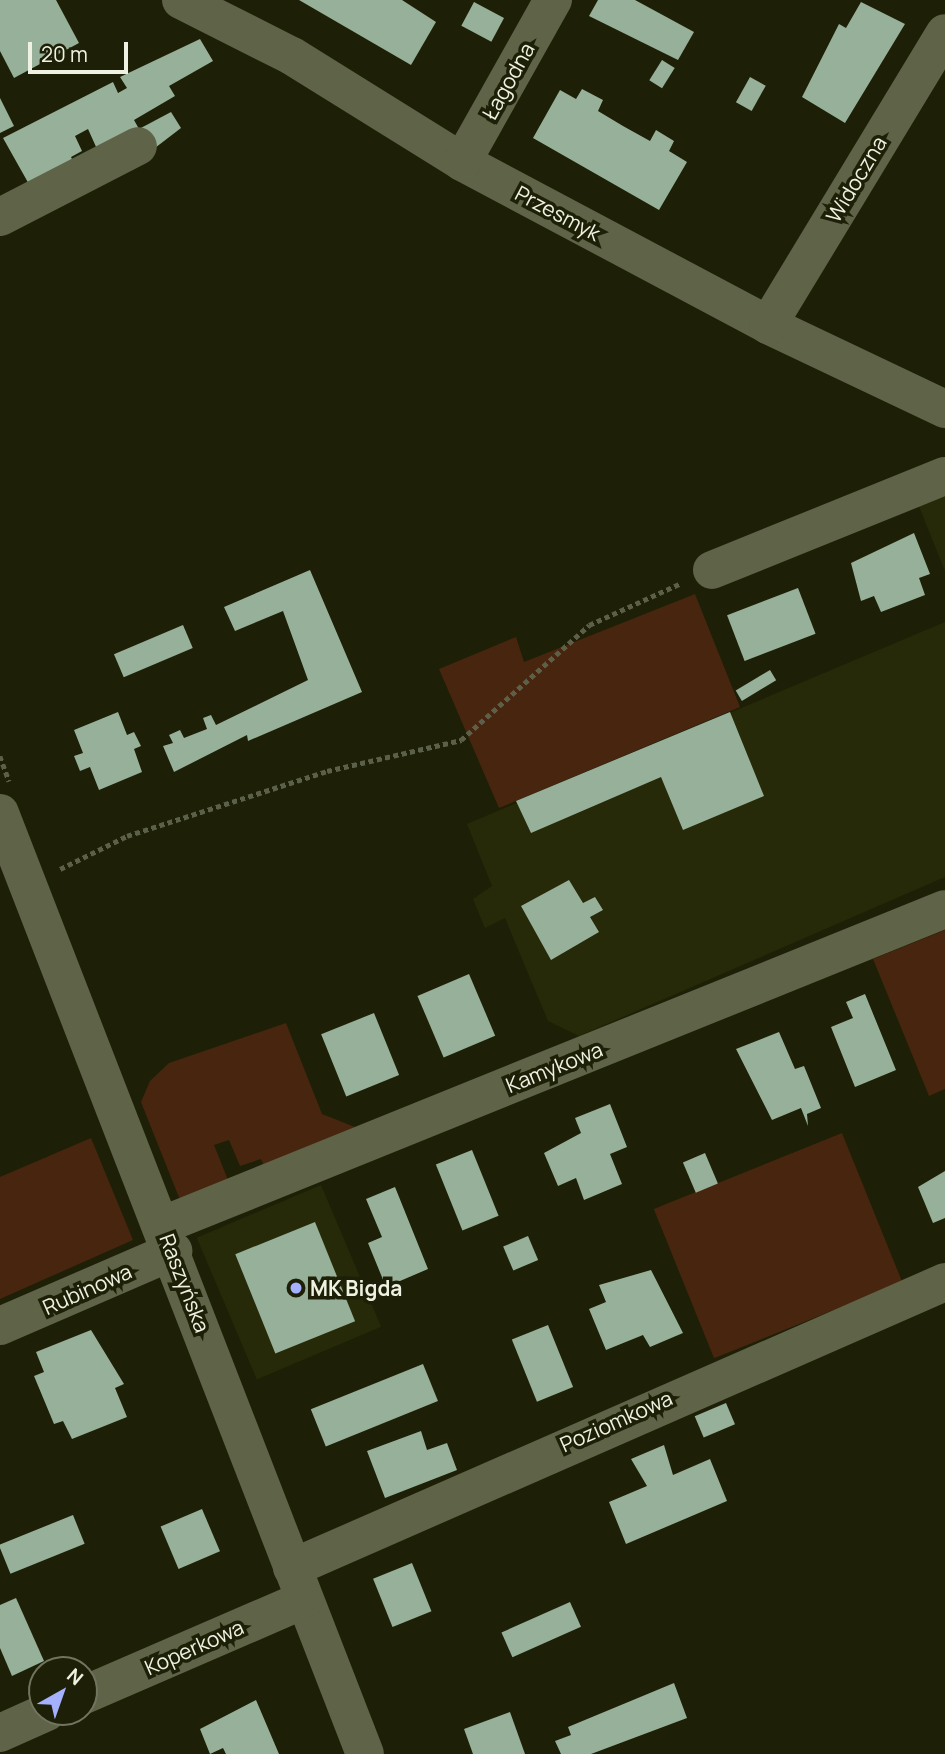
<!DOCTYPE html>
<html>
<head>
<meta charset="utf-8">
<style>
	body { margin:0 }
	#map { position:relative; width:945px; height:1754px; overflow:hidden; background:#1d2006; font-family:Manrope,sans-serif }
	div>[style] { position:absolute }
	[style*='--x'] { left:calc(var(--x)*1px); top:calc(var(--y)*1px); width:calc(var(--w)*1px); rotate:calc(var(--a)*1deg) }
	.built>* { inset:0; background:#262a08; transform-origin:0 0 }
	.green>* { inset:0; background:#47250e; transform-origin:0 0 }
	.building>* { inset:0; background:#97b099; transform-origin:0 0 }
	.path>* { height:4.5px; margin-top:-2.25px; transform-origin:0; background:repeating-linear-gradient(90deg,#5d6049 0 5px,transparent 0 8.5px) }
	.minor>* { height:38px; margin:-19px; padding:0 19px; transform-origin:19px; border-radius:19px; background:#5f6347 }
	.dots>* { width:19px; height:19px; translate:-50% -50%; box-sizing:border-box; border:4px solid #1d2006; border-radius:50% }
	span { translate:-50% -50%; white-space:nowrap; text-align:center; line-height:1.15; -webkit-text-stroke:7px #1d2006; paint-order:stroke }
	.street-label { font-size:21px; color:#eff2e2 }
	.poi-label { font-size:21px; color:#eff2e2; font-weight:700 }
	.left { translate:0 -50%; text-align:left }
	.north { position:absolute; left:28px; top:1656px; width:70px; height:70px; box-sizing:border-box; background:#1d2006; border:2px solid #71745e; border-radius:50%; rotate:40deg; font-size:19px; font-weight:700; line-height:28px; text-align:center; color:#eff2e2 }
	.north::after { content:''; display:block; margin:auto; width:24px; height:32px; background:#a5b1fc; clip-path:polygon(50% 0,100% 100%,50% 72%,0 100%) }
	.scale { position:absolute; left:28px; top:42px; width:100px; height:32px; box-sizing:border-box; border:4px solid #eff2e2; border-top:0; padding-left:9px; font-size:21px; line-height:24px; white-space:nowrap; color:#eff2e2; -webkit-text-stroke:5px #1d2006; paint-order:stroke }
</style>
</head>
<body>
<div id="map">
	<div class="built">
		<i style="clip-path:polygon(945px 493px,945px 571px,918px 504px)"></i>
		<i style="clip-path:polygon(945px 622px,945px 877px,579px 1036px,548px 1021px,505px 918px,485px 928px,473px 899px,492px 886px,467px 824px)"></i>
		<i style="left:321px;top:1185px;width:154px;height:135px;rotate:67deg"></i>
	</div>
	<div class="green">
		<i style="clip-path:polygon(695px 594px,740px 707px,499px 808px,439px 669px,516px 637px,524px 662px)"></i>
		<i style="clip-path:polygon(945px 930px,945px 1089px,929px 1096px,873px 959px)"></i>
		<i style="clip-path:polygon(286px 1023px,322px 1114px,355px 1127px,264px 1166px,261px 1159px,240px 1166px,229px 1140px,214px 1145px,228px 1180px,180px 1200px,141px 1102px,150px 1081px,169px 1063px)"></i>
		<i style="left:842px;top:1133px;width:161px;height:203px;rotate:68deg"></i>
		<i style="clip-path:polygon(91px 1138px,133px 1240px,0 1299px,0 1177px)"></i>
	</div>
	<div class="building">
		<i style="clip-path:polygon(0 0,56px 0,79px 43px,14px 78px,0 51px)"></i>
		<i style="clip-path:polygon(299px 0,402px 0,436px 22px,411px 65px)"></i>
		<i style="clip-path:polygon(598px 0,635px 0,694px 32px,678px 60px,589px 16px)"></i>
		<i style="left:474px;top:2px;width:34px;height:27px;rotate:28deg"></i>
		<i style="clip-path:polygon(861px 2px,905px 24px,845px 123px,802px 97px,839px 24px,846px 28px)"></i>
		<i style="clip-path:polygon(200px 39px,213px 61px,169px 86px,175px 96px,134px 120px,139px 129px,97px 149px,88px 129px,75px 136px,82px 151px,71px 157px,74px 163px,30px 186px,3px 138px,113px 82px,118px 93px,127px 88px,120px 77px)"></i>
		<i style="left:662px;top:60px;width:15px;height:24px;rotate:32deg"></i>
		<i style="left:750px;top:77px;width:18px;height:29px;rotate:29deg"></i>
		<i style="clip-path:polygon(582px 89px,603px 100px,598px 111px,623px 126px,650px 141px,656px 130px,674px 141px,669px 151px,687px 162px,659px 210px,533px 138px,560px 90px,576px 99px)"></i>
		<i style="clip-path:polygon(0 98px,14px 126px,0 133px)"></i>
		<i style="clip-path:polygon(171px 112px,181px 128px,151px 151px,139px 129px)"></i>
		<i style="clip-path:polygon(914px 533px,930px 574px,919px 578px,925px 595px,881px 612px,874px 596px,861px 601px,851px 563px)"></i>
		<i style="clip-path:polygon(310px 570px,362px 692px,248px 741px,247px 735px,174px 772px,163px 746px,173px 743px,169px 735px,180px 730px,184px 738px,207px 729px,203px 718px,211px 715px,216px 725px,308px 680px,283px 611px,235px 631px,224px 607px)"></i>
		<i style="left:798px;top:588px;width:49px;height:76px;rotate:69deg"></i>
		<i style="left:183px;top:625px;width:25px;height:75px;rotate:67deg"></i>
		<i style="left:770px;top:670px;width:12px;height:40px;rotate:59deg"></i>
		<i style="clip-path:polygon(118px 712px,127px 735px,134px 732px,141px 746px,134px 749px,142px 772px,99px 790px,90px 767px,80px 771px,74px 756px,83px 753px,74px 730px)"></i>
		<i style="clip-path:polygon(730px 712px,764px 796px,683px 830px,661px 777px,531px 833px,516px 801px)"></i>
		<i style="clip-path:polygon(569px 880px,583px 903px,595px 897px,603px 910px,590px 917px,599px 932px,551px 960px,521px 906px)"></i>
		<i style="left:469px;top:974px;width:67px;height:56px;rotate:67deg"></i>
		<i style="clip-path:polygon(865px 994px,896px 1070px,855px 1087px,831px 1027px,853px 1018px,846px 1002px)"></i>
		<i style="left:374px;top:1013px;width:67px;height:57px;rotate:68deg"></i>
		<i style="clip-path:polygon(779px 1032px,795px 1069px,804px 1066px,821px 1108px,807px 1114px,808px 1126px,801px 1108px,772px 1120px,736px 1049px)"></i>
		<i style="clip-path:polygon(610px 1104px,627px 1147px,610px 1154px,622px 1184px,584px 1200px,576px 1178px,558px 1186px,544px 1153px,581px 1133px,575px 1118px)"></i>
		<i style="left:472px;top:1150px;width:71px;height:39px;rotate:68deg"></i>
		<i style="left:705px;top:1153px;width:33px;height:24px;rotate:67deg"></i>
		<i style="clip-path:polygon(945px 1171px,945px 1218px,933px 1223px,918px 1187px)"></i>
		<i style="clip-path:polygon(395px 1187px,428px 1269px,386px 1287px,368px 1243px,382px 1237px,366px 1199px)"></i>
		<i style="left:315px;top:1222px;width:107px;height:86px;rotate:68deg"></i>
		<i style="left:528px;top:1236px;width:26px;height:27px;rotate:67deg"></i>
		<i style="clip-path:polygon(651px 1270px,683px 1333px,650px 1347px,643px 1335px,606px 1350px,589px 1309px,606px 1302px,599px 1285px)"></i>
		<i style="left:548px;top:1325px;width:67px;height:39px;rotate:68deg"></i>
		<i style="clip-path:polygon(91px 1330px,124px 1384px,115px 1388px,127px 1417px,72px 1439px,63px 1421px,54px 1424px,34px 1376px,44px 1372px,36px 1352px)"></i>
		<i style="left:423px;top:1364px;width:40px;height:121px;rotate:68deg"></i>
		<i style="left:726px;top:1403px;width:23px;height:34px;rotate:67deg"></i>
		<i style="clip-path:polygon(421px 1431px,427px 1450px,447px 1443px,457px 1470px,385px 1498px,367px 1451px)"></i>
		<i style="clip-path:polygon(664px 1445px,673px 1475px,710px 1459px,727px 1501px,626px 1544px,609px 1502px,647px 1486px,631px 1459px)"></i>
		<i style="left:202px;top:1509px;width:46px;height:45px;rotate:67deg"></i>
		<i style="left:73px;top:1515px;width:31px;height:80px;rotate:68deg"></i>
		<i style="left:412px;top:1563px;width:52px;height:42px;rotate:68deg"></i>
		<i style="clip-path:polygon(16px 1598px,44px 1661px,12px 1676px,0 1648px,0 1605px)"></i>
		<i style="left:570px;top:1602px;width:27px;height:75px;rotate:66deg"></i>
		<i style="clip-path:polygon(674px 1683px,687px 1718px,591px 1754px,561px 1754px,555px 1741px,571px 1735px,568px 1727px)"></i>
		<i style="clip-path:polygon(256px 1700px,279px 1754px,226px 1754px,223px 1748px,210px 1754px,200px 1729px)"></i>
		<i style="clip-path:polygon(510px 1712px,525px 1754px,473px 1754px,464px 1729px)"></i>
	</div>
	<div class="path">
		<i style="--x:0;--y:756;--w:27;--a:70"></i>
		<i style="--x:60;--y:869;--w:75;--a:-26.2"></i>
		<i style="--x:127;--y:836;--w:210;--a:-18"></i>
		<i style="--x:327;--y:771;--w:138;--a:-13"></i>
		<i style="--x:461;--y:740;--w:172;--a:-41.9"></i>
		<i style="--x:589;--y:625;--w:99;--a:-24.5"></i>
	</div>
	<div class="minor">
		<i style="--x:181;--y:0;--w:124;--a:26.8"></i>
		<i style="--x:292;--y:56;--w:200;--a:31.9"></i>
		<i style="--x:462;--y:162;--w:347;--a:28"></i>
		<i style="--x:768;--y:325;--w:196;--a:25.4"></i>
		<i style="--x:462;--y:162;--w:186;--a:-60.7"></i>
		<i style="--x:0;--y:217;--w:155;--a:-27.2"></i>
		<i style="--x:768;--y:325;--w:341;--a:-58.8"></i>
		<i style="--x:712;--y:570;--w:251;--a:-22"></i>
		<i style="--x:0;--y:813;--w:1009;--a:68.8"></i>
		<i style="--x:163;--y:1225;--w:843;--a:-22"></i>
		<i style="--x:0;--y:1326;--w:189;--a:-23.4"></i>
		<i style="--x:292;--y:1568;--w:713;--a:-23.65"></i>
		<i style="--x:84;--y:1695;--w:240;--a:-23.4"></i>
		<i style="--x:0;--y:1733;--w:51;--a:-24.1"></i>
	</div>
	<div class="dots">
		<i style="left:296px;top:1288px;background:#a5b1fc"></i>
	</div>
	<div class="street-label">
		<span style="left:508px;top:81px;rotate:-61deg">Łagodna</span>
		<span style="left:856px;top:179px;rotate:-59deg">Widoczna</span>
		<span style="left:558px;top:213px;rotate:28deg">Przesmyk</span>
		<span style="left:554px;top:1067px;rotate:-22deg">Kamykowa</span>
		<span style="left:185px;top:1283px;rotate:69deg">Raszyńska</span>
		<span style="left:87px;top:1289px;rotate:-24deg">Rubinowa</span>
		<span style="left:616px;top:1421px;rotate:-24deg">Poziomkowa</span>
		<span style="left:194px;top:1647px;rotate:-24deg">Koperkowa</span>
	</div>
	<div class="poi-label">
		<span class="left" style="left:310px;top:1288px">MK Bigda</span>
	</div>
	<div class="north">N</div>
	<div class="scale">20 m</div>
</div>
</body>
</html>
